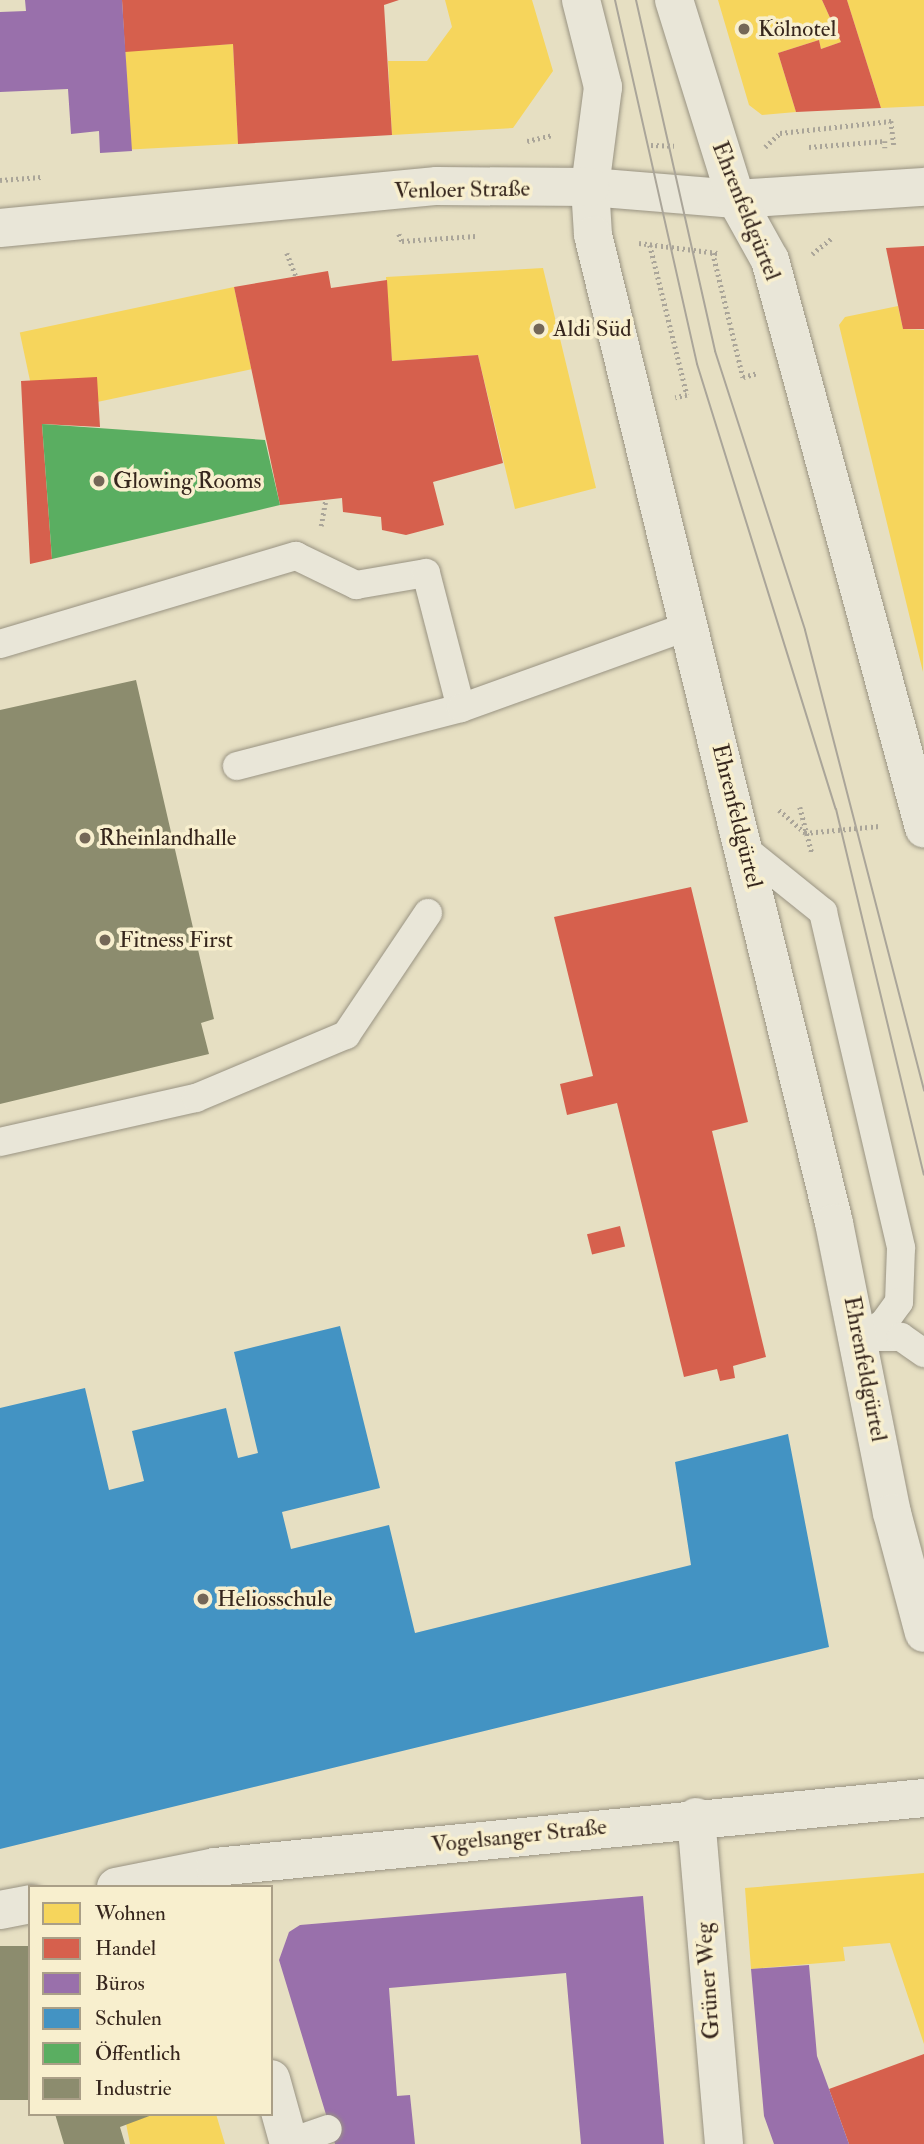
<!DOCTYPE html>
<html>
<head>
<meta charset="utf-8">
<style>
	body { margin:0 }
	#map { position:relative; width:924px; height:2144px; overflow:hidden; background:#e6dfc2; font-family:"IM FELL Double Pica",serif }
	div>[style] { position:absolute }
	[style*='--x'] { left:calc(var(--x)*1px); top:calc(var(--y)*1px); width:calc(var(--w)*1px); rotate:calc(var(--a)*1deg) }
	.homes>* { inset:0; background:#f6d55c; transform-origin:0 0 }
	.shops>* { inset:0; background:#d6604d; transform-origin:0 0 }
	.offices>* { inset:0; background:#9970ab }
	.schools>* { inset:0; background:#4393c3 }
	.public>* { inset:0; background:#5aae61 }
	.industry>* { inset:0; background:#8c8c6e; transform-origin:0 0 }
	.path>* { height:4.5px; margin-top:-2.25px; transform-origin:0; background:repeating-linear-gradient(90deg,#aaa599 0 2px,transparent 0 5.5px) }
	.roads { filter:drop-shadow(0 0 2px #999382) drop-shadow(0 0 2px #999382) }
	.service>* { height:28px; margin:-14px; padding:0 14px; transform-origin:14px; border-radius:14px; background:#e9e6d8 }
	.minor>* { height:38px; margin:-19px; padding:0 19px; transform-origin:19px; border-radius:19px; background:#e9e6d8 }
	.tertiary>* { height:38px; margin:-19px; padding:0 19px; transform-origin:19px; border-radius:19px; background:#e9e6d8 }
	.secondary>* { height:38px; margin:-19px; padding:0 19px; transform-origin:19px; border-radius:19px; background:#e9e6d8 }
	.tram>* { height:2px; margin:-1px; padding:0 1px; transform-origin:1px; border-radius:1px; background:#aaa599 }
	.dots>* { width:19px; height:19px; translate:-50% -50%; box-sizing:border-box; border:4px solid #f8efce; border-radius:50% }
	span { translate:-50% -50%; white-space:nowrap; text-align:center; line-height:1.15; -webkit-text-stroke:7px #f8efce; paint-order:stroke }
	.poi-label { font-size:23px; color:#36261d }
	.left { translate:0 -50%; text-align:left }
	.street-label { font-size:23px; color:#36261d }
	.legend { position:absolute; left:28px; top:1885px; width:245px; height:231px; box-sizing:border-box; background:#f8efce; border:2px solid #aa9f87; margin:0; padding:9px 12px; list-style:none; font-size:21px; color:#36261d }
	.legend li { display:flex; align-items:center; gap:14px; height:35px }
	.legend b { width:35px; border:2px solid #aa9f87 }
</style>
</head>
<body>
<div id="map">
	<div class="homes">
		<i style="clip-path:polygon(445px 0,532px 0,553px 71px,513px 128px,392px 135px,388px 61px,427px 61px,452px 27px)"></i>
		<i style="clip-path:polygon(718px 0,822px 0,841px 42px,821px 49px,819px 40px,778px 53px,796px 112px,762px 115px,749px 105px)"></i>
		<i style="clip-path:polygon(847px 0,924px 0,924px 106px,881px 108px)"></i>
		<i style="left:233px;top:44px;width:100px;height:108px;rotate:87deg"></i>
		<i style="clip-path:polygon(543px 268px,596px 488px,515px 509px,478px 355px,392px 361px,386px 277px)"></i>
		<i style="left:234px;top:287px;width:84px;height:219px;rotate:78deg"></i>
		<i style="clip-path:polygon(898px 306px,903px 329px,924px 330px,923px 672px,839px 325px,845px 317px)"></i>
		<i style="clip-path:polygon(924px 1873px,924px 2044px,890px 1943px,843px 1947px,845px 1961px,751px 1969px,745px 1888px)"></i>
		<i style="clip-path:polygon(155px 2114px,216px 2114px,225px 2144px,130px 2144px,126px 2123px)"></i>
	</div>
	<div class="shops">
		<i style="clip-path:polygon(122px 0,399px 0,384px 5px,392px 135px,238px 144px,233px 44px,125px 52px)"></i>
		<i style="clip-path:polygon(822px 0,847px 0,881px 108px,796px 112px,778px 53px,819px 40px,821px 49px,841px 42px)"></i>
		<i style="clip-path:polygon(924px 246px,924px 329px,903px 329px,886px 248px)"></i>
		<i style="clip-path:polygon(328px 271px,331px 288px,387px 280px,392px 361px,478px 355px,503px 463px,433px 482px,444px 525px,406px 535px,382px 530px,381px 517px,343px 512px,342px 498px,280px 505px,234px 287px)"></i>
		<i style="clip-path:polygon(97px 377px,100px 427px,42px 424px,52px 559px,30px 564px,21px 381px)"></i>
		<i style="clip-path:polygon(691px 887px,748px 1122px,712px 1131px,766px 1357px,733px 1366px,735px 1378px,720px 1381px,717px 1369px,684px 1377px,617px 1103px,567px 1115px,560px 1084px,593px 1076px,554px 917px)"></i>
		<i style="left:620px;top:1226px;width:21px;height:34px;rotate:76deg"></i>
		<i style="clip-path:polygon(924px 2054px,924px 2144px,849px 2144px,829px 2089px)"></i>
	</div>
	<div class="offices">
		<i style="clip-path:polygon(25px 0,122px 0,132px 151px,100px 153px,99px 131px,71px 134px,68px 89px,0 92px,0 12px,26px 11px)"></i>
		<i style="clip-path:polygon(643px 1896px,664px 2144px,581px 2144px,566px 1973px,389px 1988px,397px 2096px,410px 2095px,415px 2144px,335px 2144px,279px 1960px,289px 1932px,300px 1925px)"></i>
		<i style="clip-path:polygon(809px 1965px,817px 2056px,849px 2144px,774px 2144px,764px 2116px,751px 1969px)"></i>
	</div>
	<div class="schools">
		<i style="clip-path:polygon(340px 1326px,380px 1488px,282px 1512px,291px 1549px,389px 1525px,415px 1633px,691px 1565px,675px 1462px,788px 1434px,829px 1647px,0 1849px,0 1408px,85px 1388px,109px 1490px,144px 1481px,132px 1431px,226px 1408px,238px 1458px,258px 1453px,234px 1352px)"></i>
	</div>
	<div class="public">
		<i style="clip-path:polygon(42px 424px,265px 440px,280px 505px,52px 559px)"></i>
	</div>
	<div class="industry">
		<i style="clip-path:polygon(136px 680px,214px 1019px,201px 1023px,209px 1054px,0 1104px,0 710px)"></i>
		<i style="left:30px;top:1946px;width:154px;height:30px;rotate:90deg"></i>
		<i style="clip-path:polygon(55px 2114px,152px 2114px,152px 2115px,120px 2127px,125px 2144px,64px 2144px)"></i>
	</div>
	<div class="path">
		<i style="--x:527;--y:141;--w:27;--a:-13"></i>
		<i style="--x:651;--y:145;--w:23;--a:2"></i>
		<i style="--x:765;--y:147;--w:21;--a:-43"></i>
		<i style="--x:780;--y:133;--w:112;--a:-6.2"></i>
		<i style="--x:891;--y:121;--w:24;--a:83"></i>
		<i style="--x:809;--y:147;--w:76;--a:-4.5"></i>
		<i style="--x:885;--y:141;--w:7;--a:90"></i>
		<i style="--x:0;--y:180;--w:41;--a:-4.2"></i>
		<i style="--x:399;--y:234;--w:8;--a:67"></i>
		<i style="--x:402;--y:241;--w:74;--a:-3.9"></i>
		<i style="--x:639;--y:243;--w:79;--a:7.3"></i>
		<i style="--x:650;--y:245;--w:154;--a:76.1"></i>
		<i style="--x:687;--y:395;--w:12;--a:166"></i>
		<i style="--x:287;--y:253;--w:25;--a:69"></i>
		<i style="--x:713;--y:253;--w:128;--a:76.4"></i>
		<i style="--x:743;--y:377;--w:16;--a:-15"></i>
		<i style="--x:812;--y:254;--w:26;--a:-39"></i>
		<i style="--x:321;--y:526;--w:27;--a:-80"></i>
		<i style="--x:800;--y:807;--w:48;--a:75.4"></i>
		<i style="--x:779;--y:810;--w:35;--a:41"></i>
		<i style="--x:805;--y:833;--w:75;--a:-5.3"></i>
	</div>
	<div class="roads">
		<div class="service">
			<i style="--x:0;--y:644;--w:309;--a:-16.6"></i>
			<i style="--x:296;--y:556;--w:67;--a:25.8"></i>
			<i style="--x:356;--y:585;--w:71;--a:-9.7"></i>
			<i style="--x:426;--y:573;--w:139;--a:75.5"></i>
			<i style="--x:237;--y:766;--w:231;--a:-14.5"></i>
			<i style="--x:461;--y:708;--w:245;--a:-19.8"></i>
			<i style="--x:746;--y:850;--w:99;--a:38.8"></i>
			<i style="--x:823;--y:912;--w:345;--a:76.9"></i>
			<i style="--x:901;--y:1248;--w:54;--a:92.1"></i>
			<i style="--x:899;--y:1302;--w:26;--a:126"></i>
			<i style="--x:884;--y:1323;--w:27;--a:149"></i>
			<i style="--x:0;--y:1142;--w:201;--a:-12.7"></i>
			<i style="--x:196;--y:1098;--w:163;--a:-22.8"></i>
			<i style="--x:346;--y:1035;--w:147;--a:-56.1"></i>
			<i style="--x:861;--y:1337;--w:40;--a:0"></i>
			<i style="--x:901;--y:1337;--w:28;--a:35"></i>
			<i style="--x:288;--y:2143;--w:42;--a:-19.3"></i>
		</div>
		<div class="minor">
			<i style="--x:590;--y:187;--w:146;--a:4.7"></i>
			<i style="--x:736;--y:199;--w:188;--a:-3.7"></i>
			<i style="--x:696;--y:1817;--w:328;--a:85.1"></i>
			<i style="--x:271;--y:2079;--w:67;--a:74.5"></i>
		</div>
		<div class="tertiary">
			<i style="--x:116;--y:1887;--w:101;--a:-11.4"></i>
			<i style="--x:215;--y:1867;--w:712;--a:-5.56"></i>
			<i style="--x:0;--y:1910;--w:31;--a:-11"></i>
		</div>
		<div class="secondary">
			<i style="--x:581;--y:0;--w:90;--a:75.8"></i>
			<i style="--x:603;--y:87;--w:101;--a:97.4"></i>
			<i style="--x:590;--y:187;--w:48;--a:86.4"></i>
			<i style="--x:593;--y:235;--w:1017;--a:76.29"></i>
			<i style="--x:834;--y:1223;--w:296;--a:78.7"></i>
			<i style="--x:892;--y:1513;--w:124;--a:75.1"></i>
			<i style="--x:674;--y:0;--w:208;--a:72.7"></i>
			<i style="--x:736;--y:199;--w:70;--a:60.9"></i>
			<i style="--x:770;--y:260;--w:589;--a:74.83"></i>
			<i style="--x:0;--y:228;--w:439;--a:-5.5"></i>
			<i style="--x:437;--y:186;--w:153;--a:0.4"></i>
		</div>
	</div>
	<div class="tram">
		<i style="--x:615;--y:0;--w:373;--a:77.3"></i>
		<i style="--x:697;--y:364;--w:466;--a:72.7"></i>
		<i style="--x:836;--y:809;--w:376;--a:76.5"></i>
		<i style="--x:636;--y:0;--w:360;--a:77.3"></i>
		<i style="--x:715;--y:351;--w:293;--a:72.1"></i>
		<i style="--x:805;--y:630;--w:476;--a:75.5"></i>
	</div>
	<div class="dots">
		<i style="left:744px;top:29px;background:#746757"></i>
		<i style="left:539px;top:329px;background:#746757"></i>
		<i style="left:99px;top:481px;background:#746757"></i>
		<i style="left:85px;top:838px;background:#746757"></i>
		<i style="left:105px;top:940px;background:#746757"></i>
		<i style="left:203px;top:1599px;background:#746757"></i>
	</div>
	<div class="poi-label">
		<span class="left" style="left:758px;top:29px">Kölnotel</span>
		<span class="left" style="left:553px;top:329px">Aldi Süd</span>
		<span class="left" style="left:113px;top:481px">Glowing Rooms</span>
		<span class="left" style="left:99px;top:838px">Rheinlandhalle</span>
		<span class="left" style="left:119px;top:940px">Fitness First</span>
		<span class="left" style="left:217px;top:1599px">Heliosschule</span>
	</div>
	<div class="street-label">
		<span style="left:462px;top:190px;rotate:-1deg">Venloer Straße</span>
		<span style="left:746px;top:211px;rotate:68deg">Ehrenfeldgürtel</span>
		<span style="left:737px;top:816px;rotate:76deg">Ehrenfeldgürtel</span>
		<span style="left:865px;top:1369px;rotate:79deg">Ehrenfeldgürtel</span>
		<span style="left:519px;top:1836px;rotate:-6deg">Vogelsanger Straße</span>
		<span style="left:708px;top:1981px;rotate:-94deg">Grüner Weg</span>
	</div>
	<ul class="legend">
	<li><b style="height:19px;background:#f6d55c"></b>Wohnen</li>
	<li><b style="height:19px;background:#d6604d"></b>Handel</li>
	<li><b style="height:19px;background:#9970ab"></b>Büros</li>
	<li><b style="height:19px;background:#4393c3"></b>Schulen</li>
	<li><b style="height:19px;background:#5aae61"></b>Öffentlich</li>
	<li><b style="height:19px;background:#8c8c6e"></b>Industrie</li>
	</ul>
</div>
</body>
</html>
